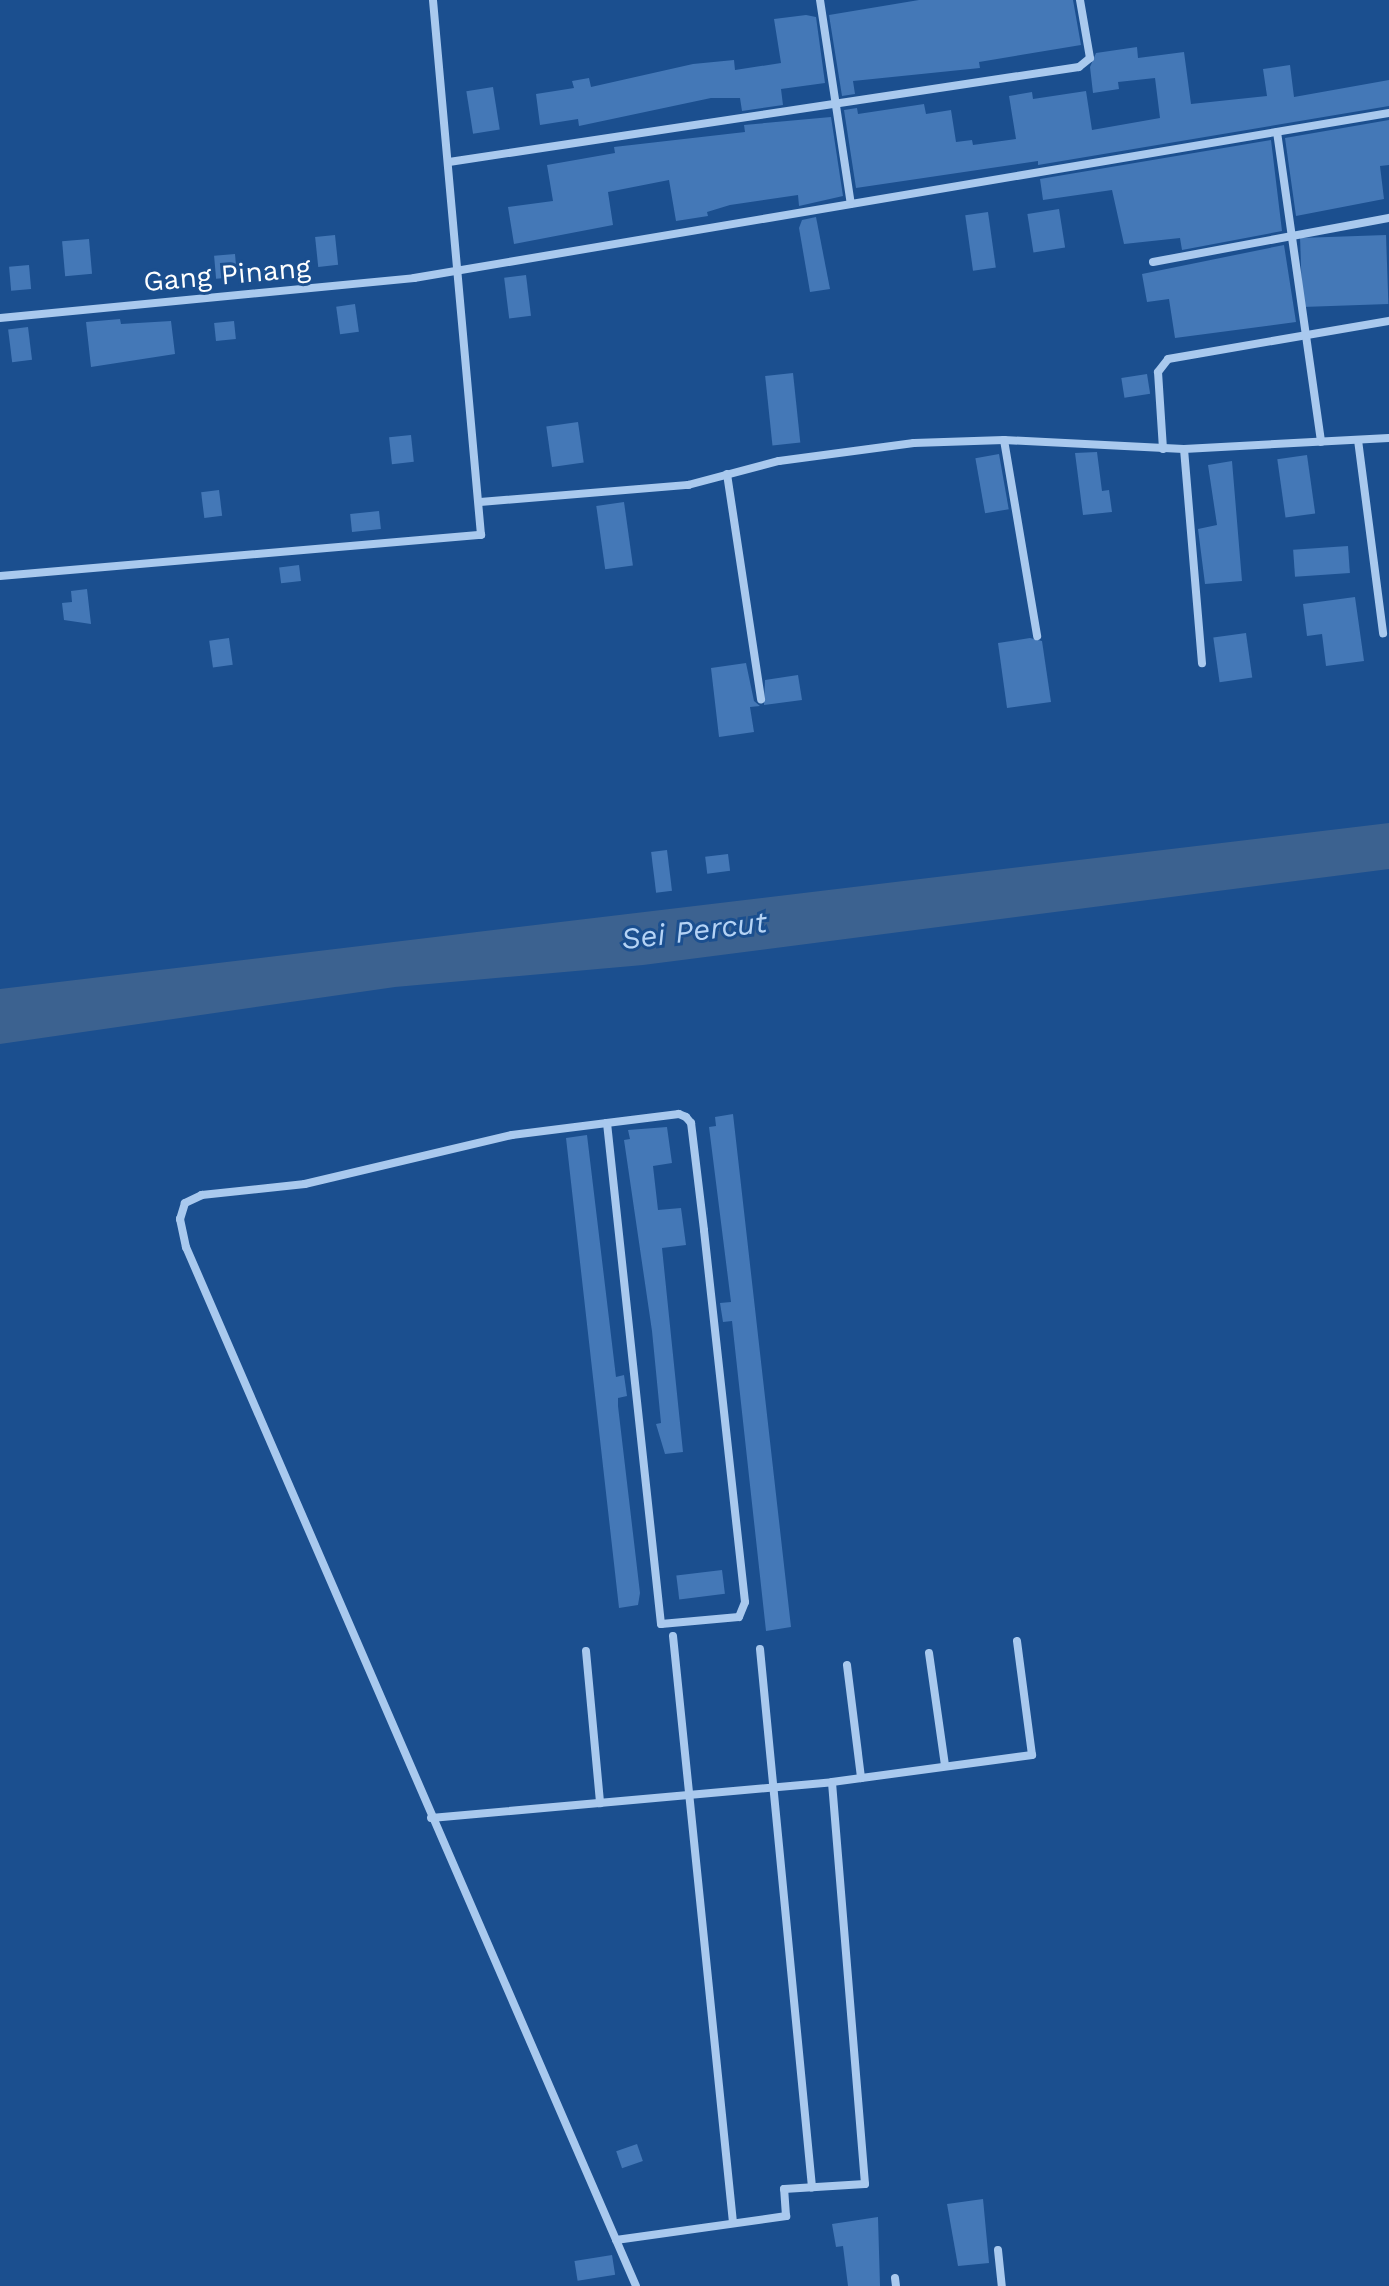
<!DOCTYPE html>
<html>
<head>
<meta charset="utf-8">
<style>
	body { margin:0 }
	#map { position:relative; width:1389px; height:2286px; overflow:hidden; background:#1b4f8f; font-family:"Work Sans",sans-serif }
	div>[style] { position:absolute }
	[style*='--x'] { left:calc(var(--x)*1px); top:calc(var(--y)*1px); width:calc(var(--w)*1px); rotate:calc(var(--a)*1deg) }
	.water>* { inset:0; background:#3c6290 }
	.building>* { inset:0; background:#4478b7; transform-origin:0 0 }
	.street>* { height:8px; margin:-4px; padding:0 4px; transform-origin:4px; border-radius:4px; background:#a9c9ee }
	span { translate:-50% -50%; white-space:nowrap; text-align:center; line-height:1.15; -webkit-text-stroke:6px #1b4f8f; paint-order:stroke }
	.street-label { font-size:28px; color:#fff }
	.water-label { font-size:30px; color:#b5d3f5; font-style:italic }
</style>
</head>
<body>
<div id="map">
	<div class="water">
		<i style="clip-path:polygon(1389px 823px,1389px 869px,643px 965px,395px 987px,0 1044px,0 989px)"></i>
	</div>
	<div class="building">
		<i style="clip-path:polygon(919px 0,1073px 0,1081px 45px,979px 62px,980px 68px,853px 81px,855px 94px,842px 96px,829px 15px)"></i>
		<i style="clip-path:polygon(806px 15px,816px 17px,825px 83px,781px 89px,783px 105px,742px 111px,740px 98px,711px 98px,579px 126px,578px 119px,540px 125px,536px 94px,574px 88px,572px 81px,589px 78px,591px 87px,693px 64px,734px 60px,735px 70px,781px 63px,774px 19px)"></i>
		<i style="clip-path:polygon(1137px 47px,1138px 58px,1184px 52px,1191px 104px,1267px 96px,1263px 69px,1290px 65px,1294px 97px,1389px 80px,1389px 106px,1038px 165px,1038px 161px,856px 188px,844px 110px,857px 108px,858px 114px,924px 104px,926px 114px,951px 110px,956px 142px,972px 140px,973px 145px,1016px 139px,1009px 96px,1032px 92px,1033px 99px,1086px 91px,1092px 130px,1160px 118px,1155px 78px,1118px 82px,1119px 89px,1093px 93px,1090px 67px,1096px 53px)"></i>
		<i style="left:493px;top:87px;width:43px;height:27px;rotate:81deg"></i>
		<i style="clip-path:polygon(831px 117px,843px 196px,799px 206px,798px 195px,730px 205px,707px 212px,708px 216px,676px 221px,669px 180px,608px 192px,613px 225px,514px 244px,508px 207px,553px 201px,547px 165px,615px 153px,614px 147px,745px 132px,744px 125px)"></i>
		<i style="clip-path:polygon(1389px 120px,1389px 165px,1380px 166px,1384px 199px,1296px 216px,1285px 138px)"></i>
		<i style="clip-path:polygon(1271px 140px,1282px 231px,1182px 250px,1180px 238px,1124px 244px,1112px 190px,1043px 200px,1040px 179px)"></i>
		<i style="left:1059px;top:209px;width:39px;height:32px;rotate:81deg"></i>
		<i style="left:988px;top:212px;width:56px;height:23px;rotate:82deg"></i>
		<i style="clip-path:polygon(816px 217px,830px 289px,810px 292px,799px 228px,802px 220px)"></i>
		<i style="left:335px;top:235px;width:30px;height:20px;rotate:84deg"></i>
		<i style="left:1386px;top:235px;width:69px;height:86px;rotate:88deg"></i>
		<i style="left:89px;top:239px;width:35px;height:27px;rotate:85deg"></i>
		<i style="clip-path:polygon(1284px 245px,1296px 322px,1175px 338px,1169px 299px,1147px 302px,1142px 274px)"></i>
		<i style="left:235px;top:254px;width:23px;height:21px;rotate:85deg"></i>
		<i style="left:29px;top:265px;width:24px;height:20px;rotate:85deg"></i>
		<i style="left:526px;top:275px;width:41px;height:22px;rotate:83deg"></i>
		<i style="left:355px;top:304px;width:28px;height:19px;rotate:82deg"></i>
		<i style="clip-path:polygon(120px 319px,121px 324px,171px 321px,175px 354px,91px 367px,86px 322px)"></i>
		<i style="left:234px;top:321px;width:18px;height:20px;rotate:84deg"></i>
		<i style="left:28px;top:327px;width:33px;height:20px;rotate:83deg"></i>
		<i style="left:793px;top:373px;width:70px;height:28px;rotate:84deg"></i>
		<i style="left:1147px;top:374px;width:20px;height:26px;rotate:81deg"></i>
		<i style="left:578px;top:422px;width:41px;height:32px;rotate:82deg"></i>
		<i style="left:411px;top:435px;width:27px;height:22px;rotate:84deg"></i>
		<i style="clip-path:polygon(1097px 452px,1102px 491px,1109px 490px,1112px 512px,1083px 515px,1075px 453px)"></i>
		<i style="left:999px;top:454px;width:56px;height:24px;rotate:80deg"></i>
		<i style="left:1307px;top:455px;width:59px;height:30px;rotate:82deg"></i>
		<i style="clip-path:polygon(1232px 461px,1242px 581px,1205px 584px,1198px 529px,1217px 525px,1208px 465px)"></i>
		<i style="left:219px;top:490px;width:26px;height:18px;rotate:83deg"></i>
		<i style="left:624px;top:502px;width:64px;height:28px;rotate:82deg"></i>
		<i style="left:379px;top:511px;width:18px;height:29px;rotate:84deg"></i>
		<i style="left:1348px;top:546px;width:27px;height:55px;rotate:86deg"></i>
		<i style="left:299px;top:565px;width:16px;height:20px;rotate:83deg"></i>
		<i style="clip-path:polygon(87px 589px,91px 624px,64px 620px,62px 603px,72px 602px,71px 591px)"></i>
		<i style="clip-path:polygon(1355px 597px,1364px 661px,1326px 666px,1322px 634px,1307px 636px,1303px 604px)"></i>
		<i style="left:1246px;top:633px;width:45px;height:33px;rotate:82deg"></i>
		<i style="left:229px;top:638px;width:27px;height:20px;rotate:82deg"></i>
		<i style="clip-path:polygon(1030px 638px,1042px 641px,1051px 702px,1007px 708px,998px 643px)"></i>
		<i style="clip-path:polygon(746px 663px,754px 701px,760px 706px,750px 707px,754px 732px,719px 737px,711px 668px)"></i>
		<i style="clip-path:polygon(798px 675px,802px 700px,764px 705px,765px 680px)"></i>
		<i style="left:667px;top:850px;width:41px;height:16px;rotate:83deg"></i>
		<i style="left:728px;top:854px;width:17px;height:23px;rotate:83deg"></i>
		<i style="clip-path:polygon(733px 1114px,791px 1627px,766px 1631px,732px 1321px,723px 1322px,720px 1303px,731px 1302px,709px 1127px,716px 1126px,715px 1117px)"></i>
		<i style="clip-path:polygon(667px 1127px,672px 1163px,653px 1166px,658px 1210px,681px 1208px,686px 1245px,662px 1248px,683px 1452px,665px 1454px,656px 1424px,661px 1423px,652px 1331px,624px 1140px,630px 1139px,628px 1130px)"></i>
		<i style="clip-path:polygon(587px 1135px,616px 1377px,624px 1375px,627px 1396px,618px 1398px,618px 1406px,640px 1593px,638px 1605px,619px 1608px,566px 1138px)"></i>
		<i style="left:722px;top:1570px;width:24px;height:46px;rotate:83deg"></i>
		<i style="left:637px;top:2144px;width:18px;height:22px;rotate:71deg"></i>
		<i style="clip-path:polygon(983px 2199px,989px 2263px,958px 2266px,947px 2204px)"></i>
		<i style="clip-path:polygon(878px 2217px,880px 2286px,848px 2286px,843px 2246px,836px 2247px,832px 2224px)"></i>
		<i style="left:612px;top:2255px;width:20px;height:38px;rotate:81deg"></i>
	</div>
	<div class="street">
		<i style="--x:820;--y:0;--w:206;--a:81.4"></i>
		<i style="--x:1277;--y:132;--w:313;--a:81.9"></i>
		<i style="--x:449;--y:162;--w:637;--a:-8.58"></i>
		<i style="--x:1079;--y:67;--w:14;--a:-39"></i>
		<i style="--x:1090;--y:58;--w:59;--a:-99.8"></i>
		<i style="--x:1153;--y:262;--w:240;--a:-10.6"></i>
		<i style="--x:0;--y:318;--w:416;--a:-5.5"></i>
		<i style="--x:414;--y:278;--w:989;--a:-9.61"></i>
		<i style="--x:1004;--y:440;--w:199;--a:80.4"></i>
		<i style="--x:1358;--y:440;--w:195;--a:82.6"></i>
		<i style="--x:1163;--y:449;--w:77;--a:-93.7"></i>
		<i style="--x:1158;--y:372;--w:16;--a:-52"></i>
		<i style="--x:1168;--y:359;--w:224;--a:-9.8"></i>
		<i style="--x:1184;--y:449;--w:215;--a:85.2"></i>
		<i style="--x:727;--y:474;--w:228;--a:81.4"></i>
		<i style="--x:480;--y:502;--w:209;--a:-4.7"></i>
		<i style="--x:688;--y:485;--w:94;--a:-14.8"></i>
		<i style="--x:779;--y:461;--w:136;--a:-7.6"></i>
		<i style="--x:914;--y:443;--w:90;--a:-1.9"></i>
		<i style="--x:1004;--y:440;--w:180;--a:2.9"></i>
		<i style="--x:1184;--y:449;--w:205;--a:-3.1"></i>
		<i style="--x:0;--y:576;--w:483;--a:-4.9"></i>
		<i style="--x:481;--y:535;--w:537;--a:-95.13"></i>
		<i style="--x:607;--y:1123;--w:504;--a:83.85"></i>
		<i style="--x:661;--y:1624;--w:78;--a:-5.1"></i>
		<i style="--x:739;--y:1617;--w:16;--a:-68"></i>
		<i style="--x:745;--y:1602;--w:374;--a:-96.3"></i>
		<i style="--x:704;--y:1230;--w:108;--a:-96.9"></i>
		<i style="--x:691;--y:1123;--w:8;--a:-130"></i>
		<i style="--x:686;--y:1117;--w:8;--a:-157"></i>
		<i style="--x:679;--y:1114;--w:73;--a:172.9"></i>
		<i style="--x:607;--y:1123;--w:96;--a:172.8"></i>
		<i style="--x:512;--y:1135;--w:213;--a:166.7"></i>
		<i style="--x:305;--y:1184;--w:104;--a:173.9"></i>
		<i style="--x:202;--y:1195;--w:19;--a:155"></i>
		<i style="--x:185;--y:1203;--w:17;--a:107"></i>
		<i style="--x:180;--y:1219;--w:29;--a:78"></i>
		<i style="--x:186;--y:1247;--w:1132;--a:66.58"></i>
		<i style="--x:673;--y:1636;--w:590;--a:84.16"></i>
		<i style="--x:760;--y:1649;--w:541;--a:84.48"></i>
		<i style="--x:586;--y:1651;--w:153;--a:84.7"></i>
		<i style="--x:929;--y:1653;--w:114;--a:81.9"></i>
		<i style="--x:847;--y:1665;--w:114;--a:82.9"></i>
		<i style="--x:431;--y:1818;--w:403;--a:-5.1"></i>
		<i style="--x:832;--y:1782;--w:202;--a:-7.7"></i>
		<i style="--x:1032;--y:1755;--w:115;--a:-97.5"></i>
		<i style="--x:616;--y:2240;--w:172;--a:-8"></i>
		<i style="--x:786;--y:2216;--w:27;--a:-94"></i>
		<i style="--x:784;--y:2189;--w:81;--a:-3.5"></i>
		<i style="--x:865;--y:2184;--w:403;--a:-94.7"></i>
		<i style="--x:998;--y:2250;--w:36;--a:84"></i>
		<i style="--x:895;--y:2278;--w:8;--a:83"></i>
	</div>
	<div class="street-label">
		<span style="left:227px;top:275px;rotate:-5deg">Gang Pinang</span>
	</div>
	<div class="water-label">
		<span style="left:694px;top:931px;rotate:-7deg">Sei Percut</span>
	</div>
</div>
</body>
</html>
